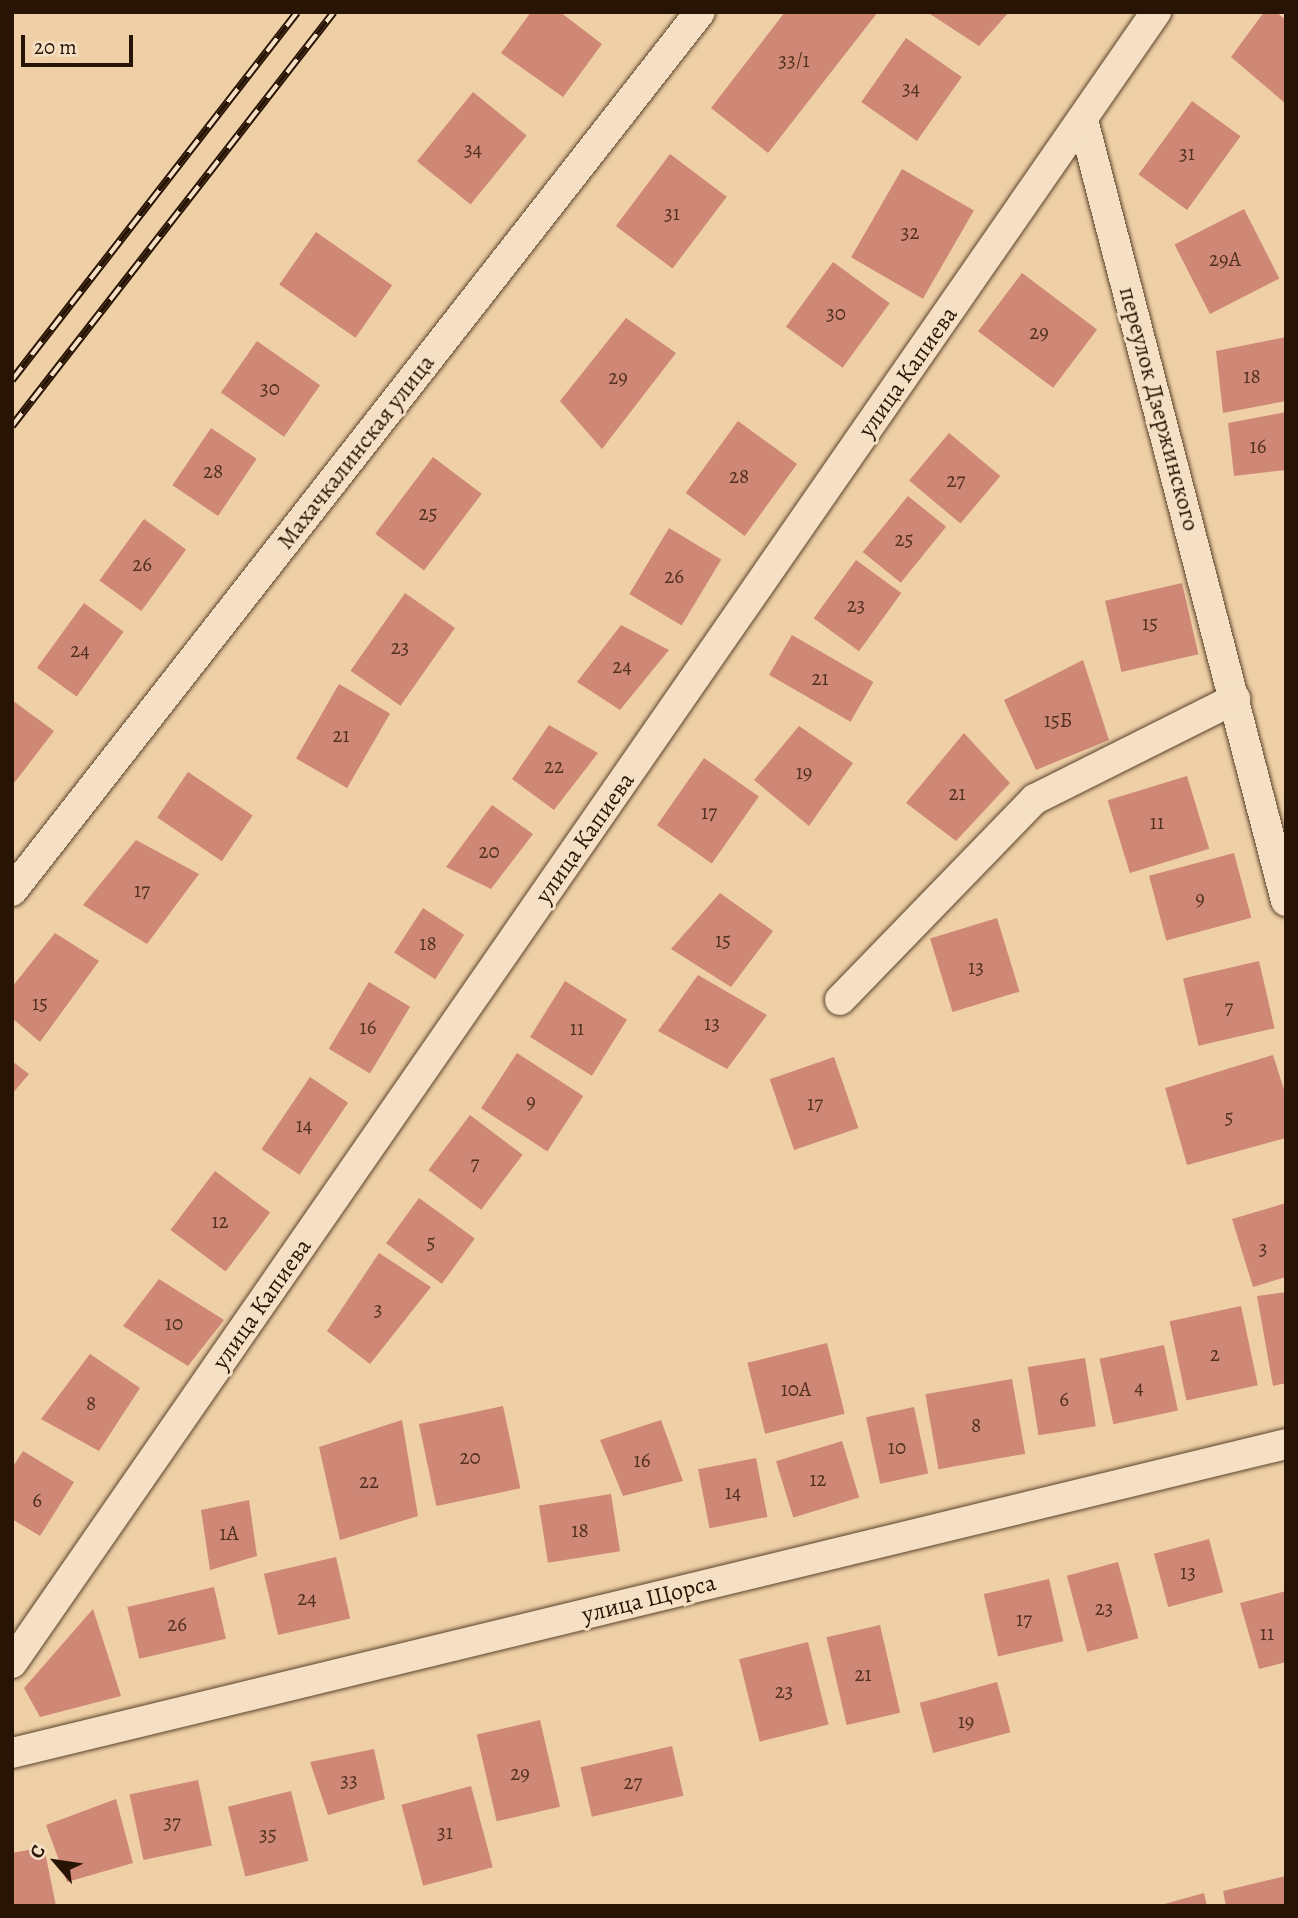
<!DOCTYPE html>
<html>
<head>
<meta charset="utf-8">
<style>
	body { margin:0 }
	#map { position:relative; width:1298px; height:1918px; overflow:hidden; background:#efd0a6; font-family:Alegreya,serif }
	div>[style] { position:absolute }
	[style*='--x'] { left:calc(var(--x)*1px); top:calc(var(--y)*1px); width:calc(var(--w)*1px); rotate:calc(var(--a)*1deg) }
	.building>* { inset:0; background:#cf8776; transform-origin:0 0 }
	.roads { filter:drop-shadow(0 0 2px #5a432c) drop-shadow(0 0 2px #5a432c) }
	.street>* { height:30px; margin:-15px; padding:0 15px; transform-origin:15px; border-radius:15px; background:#f5e0c5 }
	.rail>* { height:8px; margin-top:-4px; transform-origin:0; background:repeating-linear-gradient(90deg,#f5e0c5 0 16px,#281404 0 32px); box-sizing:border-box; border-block:2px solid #281404 }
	span { translate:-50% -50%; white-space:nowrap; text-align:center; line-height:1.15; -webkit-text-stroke:6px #f5e0c5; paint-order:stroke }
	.number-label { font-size:21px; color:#523120 }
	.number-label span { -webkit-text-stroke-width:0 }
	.street-label { font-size:24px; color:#281404 }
	.frame { position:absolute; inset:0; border:14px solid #281404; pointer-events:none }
	.north { position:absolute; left:21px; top:1827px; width:70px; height:70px; -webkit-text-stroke:5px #f5e0c5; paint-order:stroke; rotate:299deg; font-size:19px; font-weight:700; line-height:28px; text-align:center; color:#281404 }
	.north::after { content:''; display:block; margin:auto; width:24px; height:32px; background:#281404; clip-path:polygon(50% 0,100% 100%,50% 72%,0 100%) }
	.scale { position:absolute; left:21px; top:35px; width:112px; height:32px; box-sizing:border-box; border:4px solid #281404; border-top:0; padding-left:9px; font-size:21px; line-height:24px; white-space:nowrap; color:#281404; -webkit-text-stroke:5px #f5e0c5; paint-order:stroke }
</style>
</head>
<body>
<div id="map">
	<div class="building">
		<i style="clip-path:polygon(531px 12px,560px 12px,602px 44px,563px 97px,501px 53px)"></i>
		<i style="clip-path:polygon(785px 12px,878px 12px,768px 153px,711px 108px)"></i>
		<i style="clip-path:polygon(927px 12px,1009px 12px,979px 46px)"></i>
		<i style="clip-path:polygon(1264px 12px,1276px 12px,1286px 20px,1286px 104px,1231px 57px)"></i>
		<i style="left:906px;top:38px;width:68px;height:78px;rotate:35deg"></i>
		<i style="left:473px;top:92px;width:69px;height:89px;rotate:39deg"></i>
		<i style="left:1192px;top:101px;width:60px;height:91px;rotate:36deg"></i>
		<i style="left:670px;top:154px;width:71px;height:90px;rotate:37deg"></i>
		<i style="left:902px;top:169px;width:83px;height:102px;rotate:30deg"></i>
		<i style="left:1244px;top:209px;width:78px;height:78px;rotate:63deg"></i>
		<i style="left:316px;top:232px;width:93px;height:64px;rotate:35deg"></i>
		<i style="left:833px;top:262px;width:70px;height:80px;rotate:36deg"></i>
		<i style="left:1022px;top:273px;width:94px;height:73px;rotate:37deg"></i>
		<i style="clip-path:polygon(626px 318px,676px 353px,602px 449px,560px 401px)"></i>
		<i style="clip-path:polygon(1286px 337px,1286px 401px,1223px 413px,1216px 351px)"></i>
		<i style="left:257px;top:341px;width:77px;height:63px;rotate:35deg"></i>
		<i style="clip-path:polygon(1286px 412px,1286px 470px,1234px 476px,1228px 423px)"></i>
		<i style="left:738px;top:421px;width:73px;height:89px;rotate:36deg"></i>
		<i style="left:211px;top:428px;width:55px;height:69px;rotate:34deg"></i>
		<i style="left:949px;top:433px;width:67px;height:62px;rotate:40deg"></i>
		<i style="left:433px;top:457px;width:61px;height:96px;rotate:37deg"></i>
		<i style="left:908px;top:496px;width:49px;height:72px;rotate:39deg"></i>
		<i style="left:144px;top:519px;width:52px;height:76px;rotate:36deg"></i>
		<i style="left:669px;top:528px;width:61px;height:77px;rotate:31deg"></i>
		<i style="left:856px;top:560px;width:56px;height:72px;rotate:36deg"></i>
		<i style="left:1182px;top:583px;width:73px;height:79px;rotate:77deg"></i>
		<i style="left:405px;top:593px;width:61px;height:95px;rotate:35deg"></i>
		<i style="left:84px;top:603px;width:49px;height:80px;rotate:36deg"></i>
		<i style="clip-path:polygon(621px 625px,669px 650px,620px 710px,577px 682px)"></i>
		<i style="left:792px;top:635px;width:94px;height:46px;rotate:30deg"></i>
		<i style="clip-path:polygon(1083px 660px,1109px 740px,1036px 770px,1004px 700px)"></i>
		<i style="left:339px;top:684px;width:59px;height:86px;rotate:30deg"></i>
		<i style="clip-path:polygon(12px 700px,54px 731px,15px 782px,12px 780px)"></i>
		<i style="clip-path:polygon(549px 725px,598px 753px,554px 810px,512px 779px)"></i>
		<i style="clip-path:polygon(799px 726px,853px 763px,809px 826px,754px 780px)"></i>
		<i style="clip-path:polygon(964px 733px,1010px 783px,956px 841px,906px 803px)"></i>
		<i style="left:704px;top:758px;width:67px;height:82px;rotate:35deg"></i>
		<i style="left:188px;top:772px;width:78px;height:55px;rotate:34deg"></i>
		<i style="left:1187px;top:776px;width:76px;height:83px;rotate:73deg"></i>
		<i style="clip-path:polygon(492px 805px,533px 834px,491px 889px,446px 867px)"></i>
		<i style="clip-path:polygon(136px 840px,199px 874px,147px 944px,83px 905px)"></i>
		<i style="left:1234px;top:853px;width:67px;height:88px;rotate:75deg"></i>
		<i style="clip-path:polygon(720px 893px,773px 931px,731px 987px,671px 949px)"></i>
		<i style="left:423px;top:908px;width:49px;height:53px;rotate:33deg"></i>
		<i style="left:997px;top:918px;width:77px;height:70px;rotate:73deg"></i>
		<i style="clip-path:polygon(55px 933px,99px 961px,40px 1042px,12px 1018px,12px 987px)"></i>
		<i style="left:1259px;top:961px;width:69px;height:78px;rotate:77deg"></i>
		<i style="clip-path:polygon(698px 975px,767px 1015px,727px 1069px,658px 1031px)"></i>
		<i style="left:565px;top:981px;width:73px;height:66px;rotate:32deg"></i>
		<i style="left:369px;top:982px;width:48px;height:78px;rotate:31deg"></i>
		<i style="left:517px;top:1053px;width:79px;height:66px;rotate:33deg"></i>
		<i style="clip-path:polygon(1273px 1055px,1286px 1096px,1286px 1138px,1187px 1165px,1165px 1088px)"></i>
		<i style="left:834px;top:1057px;width:75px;height:68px;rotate:71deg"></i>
		<i style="clip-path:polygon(12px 1061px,29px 1074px,12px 1094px)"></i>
		<i style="left:310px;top:1077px;width:46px;height:87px;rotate:34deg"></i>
		<i style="left:470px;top:1115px;width:66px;height:69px;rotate:37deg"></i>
		<i style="left:215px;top:1171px;width:69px;height:74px;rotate:37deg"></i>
		<i style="left:419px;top:1198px;width:69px;height:56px;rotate:36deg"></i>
		<i style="clip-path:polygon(1286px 1203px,1286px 1277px,1253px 1287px,1232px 1219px)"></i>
		<i style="clip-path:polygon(379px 1253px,431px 1287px,370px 1364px,327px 1331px)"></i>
		<i style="clip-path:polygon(159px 1279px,224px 1320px,188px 1366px,123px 1326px)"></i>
		<i style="clip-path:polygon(1286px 1292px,1286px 1383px,1273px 1386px,1257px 1296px)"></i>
		<i style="left:1241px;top:1306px;width:81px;height:73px;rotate:78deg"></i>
		<i style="left:827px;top:1343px;width:73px;height:82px;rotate:76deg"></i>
		<i style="left:1164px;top:1345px;width:67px;height:66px;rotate:78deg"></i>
		<i style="clip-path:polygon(90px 1354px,140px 1388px,99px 1451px,41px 1419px)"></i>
		<i style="left:1085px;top:1358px;width:69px;height:58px;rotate:81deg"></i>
		<i style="left:1012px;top:1379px;width:76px;height:88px;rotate:80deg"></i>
		<i style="left:503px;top:1406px;width:84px;height:86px;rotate:78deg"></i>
		<i style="left:914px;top:1407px;width:68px;height:49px;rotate:78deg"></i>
		<i style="clip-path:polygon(402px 1420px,418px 1516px,340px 1540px,319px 1447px)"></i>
		<i style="clip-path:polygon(661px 1420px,683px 1481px,623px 1496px,600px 1440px)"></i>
		<i style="left:842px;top:1441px;width:59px;height:69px;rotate:73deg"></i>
		<i style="clip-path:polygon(23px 1451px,74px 1482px,40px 1536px,12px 1519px,12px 1468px)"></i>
		<i style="left:756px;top:1458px;width:60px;height:59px;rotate:79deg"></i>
		<i style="left:611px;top:1494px;width:58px;height:73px;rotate:81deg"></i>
		<i style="clip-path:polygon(249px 1500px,257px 1556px,210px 1570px,201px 1510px)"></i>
		<i style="left:1209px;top:1539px;width:55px;height:57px;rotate:75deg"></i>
		<i style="left:336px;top:1557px;width:63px;height:74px;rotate:77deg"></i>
		<i style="left:1118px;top:1562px;width:79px;height:53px;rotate:75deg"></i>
		<i style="left:1049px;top:1579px;width:64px;height:67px;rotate:77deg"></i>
		<i style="left:214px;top:1587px;width:53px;height:89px;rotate:77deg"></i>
		<i style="clip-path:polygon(1286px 1591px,1286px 1662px,1259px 1669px,1240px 1603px)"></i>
		<i style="clip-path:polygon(93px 1609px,121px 1696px,40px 1717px,24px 1688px)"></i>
		<i style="left:880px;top:1625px;width:90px;height:55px;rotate:77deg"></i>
		<i style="left:808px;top:1642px;width:85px;height:71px;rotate:76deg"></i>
		<i style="left:997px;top:1682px;width:52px;height:80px;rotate:75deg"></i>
		<i style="left:540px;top:1720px;width:89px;height:65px;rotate:77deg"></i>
		<i style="left:672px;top:1746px;width:51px;height:94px;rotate:77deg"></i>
		<i style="clip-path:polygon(374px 1749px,385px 1799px,328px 1815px,310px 1762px)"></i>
		<i style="left:198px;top:1780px;width:67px;height:70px;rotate:78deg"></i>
		<i style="left:471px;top:1786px;width:84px;height:72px;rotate:75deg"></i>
		<i style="left:291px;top:1791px;width:72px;height:65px;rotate:76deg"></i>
		<i style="clip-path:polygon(116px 1799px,133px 1863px,67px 1882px,46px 1825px)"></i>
		<i style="clip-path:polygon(44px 1847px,56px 1906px,12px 1906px,12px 1853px)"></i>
		<i style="clip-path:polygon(1286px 1876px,1286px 1906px,1226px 1906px,1223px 1891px)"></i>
		<i style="clip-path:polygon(1204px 1893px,1207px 1906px,1161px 1906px,1161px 1905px)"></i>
	</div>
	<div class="roads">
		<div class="street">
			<i style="--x:1083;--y:120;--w:807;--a:75.43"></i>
			<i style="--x:12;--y:891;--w:1116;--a:-51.95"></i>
			<i style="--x:840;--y:1000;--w:280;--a:-45.9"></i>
			<i style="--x:1035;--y:799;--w:224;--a:-26.6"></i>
			<i style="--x:12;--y:1663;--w:2009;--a:-55.28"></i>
			<i style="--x:12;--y:1753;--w:1311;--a:-13.63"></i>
		</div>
	</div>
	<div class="rail">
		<i style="--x:12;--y:380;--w:465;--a:-52.2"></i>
		<i style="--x:12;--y:426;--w:524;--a:-52.13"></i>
	</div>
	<div class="number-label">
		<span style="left:794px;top:60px">33/1</span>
		<span style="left:911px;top:88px">34</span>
		<span style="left:473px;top:149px">34</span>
		<span style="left:1187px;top:153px">31</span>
		<span style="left:672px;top:213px">31</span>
		<span style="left:910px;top:232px">32</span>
		<span style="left:1225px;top:259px">29А</span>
		<span style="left:836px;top:313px">30</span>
		<span style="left:1039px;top:332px">29</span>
		<span style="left:1252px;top:376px">18</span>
		<span style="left:618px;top:377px">29</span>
		<span style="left:270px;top:388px">30</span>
		<span style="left:1258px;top:446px">16</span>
		<span style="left:213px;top:471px">28</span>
		<span style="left:739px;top:476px">28</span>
		<span style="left:956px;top:480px">27</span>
		<span style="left:428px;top:513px">25</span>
		<span style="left:904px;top:539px">25</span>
		<span style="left:142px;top:564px">26</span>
		<span style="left:674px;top:576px">26</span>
		<span style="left:856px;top:605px">23</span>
		<span style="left:1150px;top:623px">15</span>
		<span style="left:400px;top:647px">23</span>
		<span style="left:80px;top:650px">24</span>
		<span style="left:622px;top:666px">24</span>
		<span style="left:820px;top:678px">21</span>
		<span style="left:1058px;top:720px">15Б</span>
		<span style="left:341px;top:735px">21</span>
		<span style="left:554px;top:766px">22</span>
		<span style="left:804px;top:772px">19</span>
		<span style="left:957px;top:793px">21</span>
		<span style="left:709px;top:812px">17</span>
		<span style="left:1157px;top:822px">11</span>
		<span style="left:489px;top:851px">20</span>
		<span style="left:142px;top:890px">17</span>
		<span style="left:1200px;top:898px">9</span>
		<span style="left:723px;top:940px">15</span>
		<span style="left:428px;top:943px">18</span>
		<span style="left:976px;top:967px">13</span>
		<span style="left:40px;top:1003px">15</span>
		<span style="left:1229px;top:1007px">7</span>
		<span style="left:712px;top:1023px">13</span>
		<span style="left:368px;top:1027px">16</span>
		<span style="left:577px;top:1028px">11</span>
		<span style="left:531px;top:1101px">9</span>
		<span style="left:815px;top:1103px">17</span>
		<span style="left:1229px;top:1117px">5</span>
		<span style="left:304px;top:1125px">14</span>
		<span style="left:475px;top:1163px">7</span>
		<span style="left:220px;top:1221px">12</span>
		<span style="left:431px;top:1242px">5</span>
		<span style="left:1263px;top:1248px">3</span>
		<span style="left:378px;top:1309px">3</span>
		<span style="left:174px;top:1323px">10</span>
		<span style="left:1215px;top:1354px">2</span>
		<span style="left:1139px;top:1387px">4</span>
		<span style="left:796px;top:1389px">10А</span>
		<span style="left:1064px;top:1399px">6</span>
		<span style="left:91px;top:1403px">8</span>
		<span style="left:976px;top:1425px">8</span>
		<span style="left:897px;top:1447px">10</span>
		<span style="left:470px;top:1457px">20</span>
		<span style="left:642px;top:1460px">16</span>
		<span style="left:818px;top:1479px">12</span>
		<span style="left:369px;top:1481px">22</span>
		<span style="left:733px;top:1492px">14</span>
		<span style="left:37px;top:1500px">6</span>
		<span style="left:580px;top:1530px">18</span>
		<span style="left:229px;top:1533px">1А</span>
		<span style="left:1188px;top:1572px">13</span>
		<span style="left:307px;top:1598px">24</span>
		<span style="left:1104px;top:1608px">23</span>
		<span style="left:1024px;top:1619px">17</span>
		<span style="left:177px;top:1624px">26</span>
		<span style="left:1267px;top:1633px">11</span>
		<span style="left:863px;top:1674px">21</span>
		<span style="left:784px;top:1691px">23</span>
		<span style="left:966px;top:1721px">19</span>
		<span style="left:520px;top:1773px">29</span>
		<span style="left:349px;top:1780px">33</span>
		<span style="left:633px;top:1782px">27</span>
		<span style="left:172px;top:1822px">37</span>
		<span style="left:445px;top:1832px">31</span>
		<span style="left:268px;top:1834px">35</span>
	</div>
	<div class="street-label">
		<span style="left:908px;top:372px;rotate:-55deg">улица Капиева</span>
		<span style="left:1159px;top:409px;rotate:75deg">переулок Дзержинского</span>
		<span style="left:356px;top:452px;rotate:-52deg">Махачкалинская улица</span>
		<span style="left:585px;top:838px;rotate:-55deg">улица Капиева</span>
		<span style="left:262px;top:1304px;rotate:-55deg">улица Капиева</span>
		<span style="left:649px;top:1599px;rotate:-14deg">улица Щорса</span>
	</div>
	<div class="frame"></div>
	<div class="north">С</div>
	<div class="scale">20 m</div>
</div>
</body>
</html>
